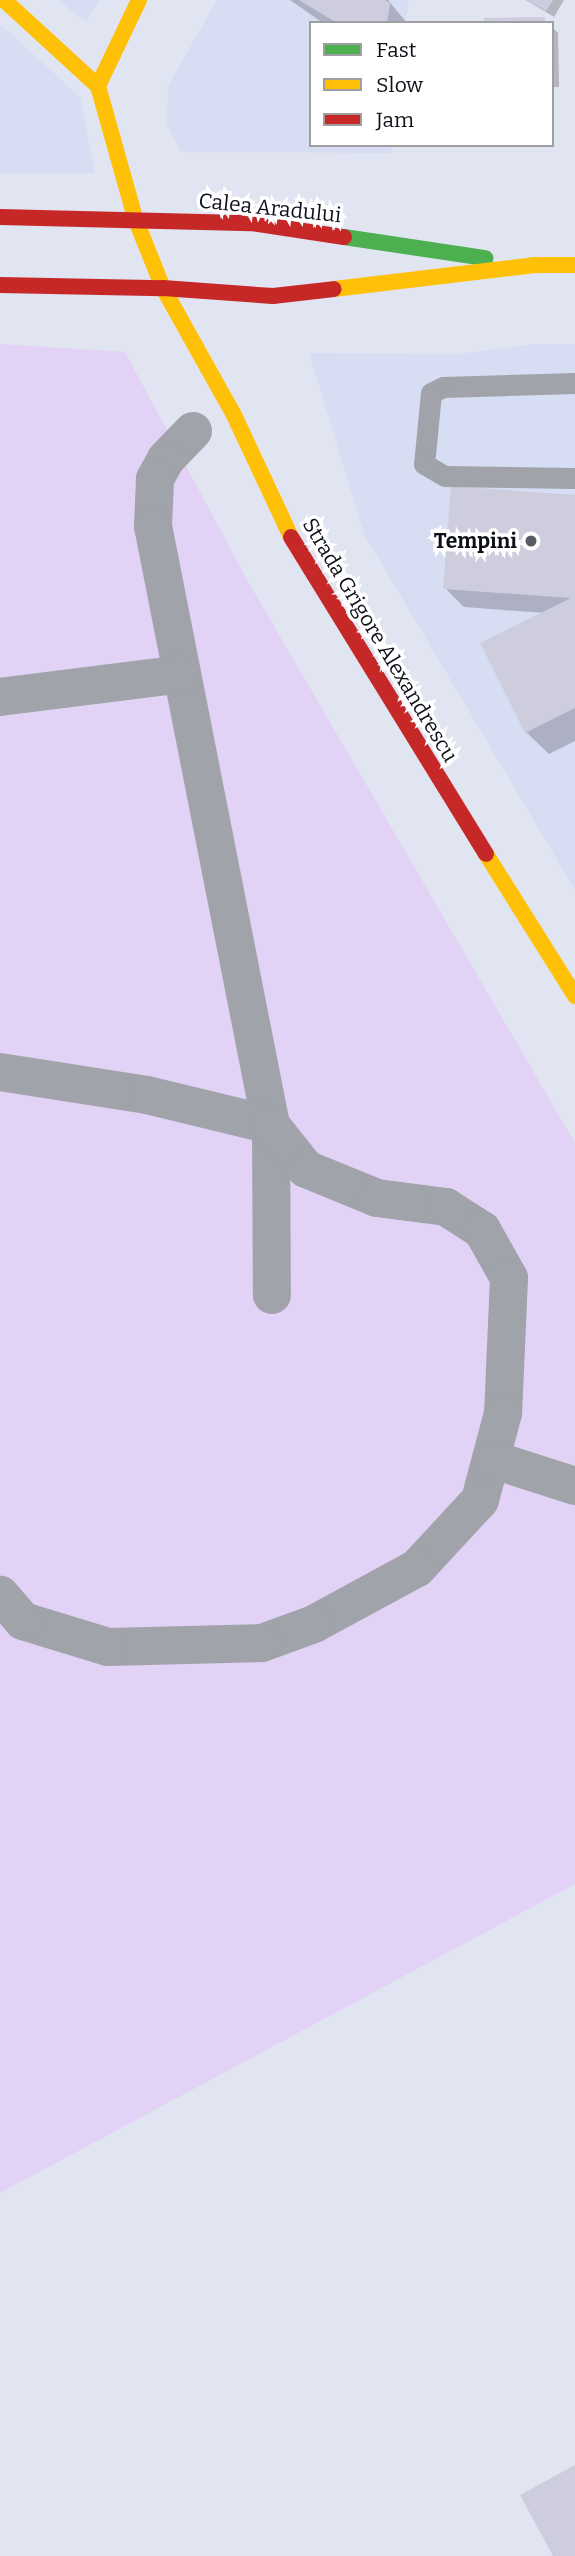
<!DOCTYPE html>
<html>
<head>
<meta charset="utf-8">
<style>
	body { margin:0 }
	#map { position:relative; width:575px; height:2556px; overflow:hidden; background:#e1e4f1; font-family:Bitter,serif }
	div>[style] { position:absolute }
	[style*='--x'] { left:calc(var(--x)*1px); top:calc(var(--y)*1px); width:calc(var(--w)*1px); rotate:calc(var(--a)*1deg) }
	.built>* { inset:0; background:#d7ddf3 }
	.green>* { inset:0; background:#e2d2f5 }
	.shadow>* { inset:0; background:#0003 }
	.building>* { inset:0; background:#cdcdde }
	.lane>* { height:21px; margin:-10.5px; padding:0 10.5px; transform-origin:10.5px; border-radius:10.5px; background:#a0a3a9 }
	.street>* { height:38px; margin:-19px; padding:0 19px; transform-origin:19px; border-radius:19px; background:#a0a3a9 }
	.fast>* { height:16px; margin:-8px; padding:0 8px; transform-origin:8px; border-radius:8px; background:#4caf50 }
	.slow>* { height:16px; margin:-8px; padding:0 8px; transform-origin:8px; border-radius:8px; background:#ffc107 }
	.jam>* { height:16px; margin:-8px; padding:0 8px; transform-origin:8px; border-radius:8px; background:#c62828 }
	.dots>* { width:19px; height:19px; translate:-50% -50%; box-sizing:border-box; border:4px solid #fff; border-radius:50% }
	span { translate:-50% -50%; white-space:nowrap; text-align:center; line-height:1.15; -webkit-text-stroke:7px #fff; paint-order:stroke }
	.street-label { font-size:21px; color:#0e1018 }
	.poi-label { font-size:21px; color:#0e1018; font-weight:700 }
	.right { translate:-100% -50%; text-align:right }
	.legend { position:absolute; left:309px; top:21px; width:245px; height:126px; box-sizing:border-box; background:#fff; border:2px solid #9f9fa3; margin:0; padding:9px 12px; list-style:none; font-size:21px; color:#0e1018 }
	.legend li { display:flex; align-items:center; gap:14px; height:35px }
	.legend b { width:35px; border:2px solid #9f9fa3 }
</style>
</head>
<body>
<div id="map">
	<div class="built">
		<i style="clip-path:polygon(57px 0,100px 0,86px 21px)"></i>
		<i style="clip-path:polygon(217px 0,409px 0,406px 23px,311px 23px,311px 145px,392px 145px,391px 153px,181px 152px,167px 125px,168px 86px)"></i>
		<i style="clip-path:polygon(0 24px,80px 97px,95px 173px,0 173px)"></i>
		<i style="clip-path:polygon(534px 344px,575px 344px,575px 890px,364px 534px,309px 353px,459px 354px)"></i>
	</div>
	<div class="green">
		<i style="clip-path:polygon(0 344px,125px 352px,246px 578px,575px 1143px,575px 1884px,0 2193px)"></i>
	</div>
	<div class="shadow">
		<i style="clip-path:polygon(290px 0,388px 0,407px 23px,323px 23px)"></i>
		<i style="clip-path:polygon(526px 0,564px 0,554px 17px)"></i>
		<i style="clip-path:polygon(552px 27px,558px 33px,559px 87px,552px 87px)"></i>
		<i style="clip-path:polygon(575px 497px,575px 741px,549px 754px,526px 732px,545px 613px,464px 607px,445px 588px)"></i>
	</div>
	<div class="building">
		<i style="clip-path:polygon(299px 0,385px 0,390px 3px,387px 23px,337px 23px)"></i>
		<i style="clip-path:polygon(527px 0,553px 0,546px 11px)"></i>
		<i style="clip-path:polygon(545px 17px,545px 23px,484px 23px,484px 18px)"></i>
		<i style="clip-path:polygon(451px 486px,575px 495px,575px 708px,525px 733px,480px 643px,571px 598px,443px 589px)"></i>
		<i style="clip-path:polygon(575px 2465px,575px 2556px,553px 2556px,520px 2495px)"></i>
	</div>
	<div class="lane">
		<i style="--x:575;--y:383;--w:132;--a:178.3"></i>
		<i style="--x:443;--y:387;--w:13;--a:153"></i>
		<i style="--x:431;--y:393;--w:71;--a:95.6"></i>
		<i style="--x:424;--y:464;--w:24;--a:30"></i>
		<i style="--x:445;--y:476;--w:130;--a:0.9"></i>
	</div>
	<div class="street">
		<i style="--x:193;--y:431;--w:39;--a:134"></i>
		<i style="--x:166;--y:459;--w:23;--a:119"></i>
		<i style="--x:155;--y:479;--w:47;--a:92.4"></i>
		<i style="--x:153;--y:526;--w:611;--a:78.86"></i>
		<i style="--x:271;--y:1125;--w:170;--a:89.7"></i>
		<i style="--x:0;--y:697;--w:183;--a:-7.2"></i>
		<i style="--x:0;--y:1072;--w:149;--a:8.9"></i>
		<i style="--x:147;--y:1095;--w:128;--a:13.6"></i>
		<i style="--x:271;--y:1125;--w:56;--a:51.5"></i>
		<i style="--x:306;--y:1169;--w:77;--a:22.2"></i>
		<i style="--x:377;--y:1198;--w:70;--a:7.4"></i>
		<i style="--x:446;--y:1207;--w:43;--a:32.6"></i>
		<i style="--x:482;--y:1230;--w:55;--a:60.6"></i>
		<i style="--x:509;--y:1278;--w:135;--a:92.5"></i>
		<i style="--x:503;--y:1413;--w:90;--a:104.8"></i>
		<i style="--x:480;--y:1500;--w:93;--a:132.8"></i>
		<i style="--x:417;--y:1568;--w:117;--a:151.5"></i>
		<i style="--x:314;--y:1624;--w:55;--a:159.9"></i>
		<i style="--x:262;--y:1643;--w:154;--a:178.5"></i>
		<i style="--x:108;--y:1647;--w:89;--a:-163"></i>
		<i style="--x:23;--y:1621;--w:35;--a:-131"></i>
		<i style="--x:491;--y:1459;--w:88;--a:17.8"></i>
	</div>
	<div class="fast">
		<i style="--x:344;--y:237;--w:143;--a:8.5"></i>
	</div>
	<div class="slow">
		<i style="--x:4;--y:0;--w:127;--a:42.5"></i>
		<i style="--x:139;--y:0;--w:95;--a:115.5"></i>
		<i style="--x:98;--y:86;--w:137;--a:74.3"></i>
		<i style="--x:135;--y:218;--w:75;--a:68.2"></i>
		<i style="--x:163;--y:288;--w:143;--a:60.8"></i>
		<i style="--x:233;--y:413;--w:137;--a:64.9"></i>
		<i style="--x:334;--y:289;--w:201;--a:-6.8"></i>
		<i style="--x:534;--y:265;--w:41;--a:0"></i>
		<i style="--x:486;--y:854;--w:168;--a:57.9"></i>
	</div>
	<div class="jam">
		<i style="--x:0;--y:217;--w:252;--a:1.4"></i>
		<i style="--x:252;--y:223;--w:93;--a:8.7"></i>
		<i style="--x:0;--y:285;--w:163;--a:1.1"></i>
		<i style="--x:163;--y:288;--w:110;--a:4.2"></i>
		<i style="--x:273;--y:296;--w:61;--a:-6.5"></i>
		<i style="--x:291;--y:537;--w:372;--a:58.4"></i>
	</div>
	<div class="dots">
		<i style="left:531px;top:541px;background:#585a64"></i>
	</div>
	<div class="street-label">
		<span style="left:270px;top:208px;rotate:6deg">Calea Aradului</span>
		<span style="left:380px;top:640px;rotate:59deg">Strada Grigore Alexandrescu</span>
	</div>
	<div class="poi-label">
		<span class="right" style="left:517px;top:541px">Tempini</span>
	</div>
	<ul class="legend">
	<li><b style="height:9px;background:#4caf50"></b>Fast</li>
	<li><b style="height:9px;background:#ffc107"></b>Slow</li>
	<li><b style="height:9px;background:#c62828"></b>Jam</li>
	</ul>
</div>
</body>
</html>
